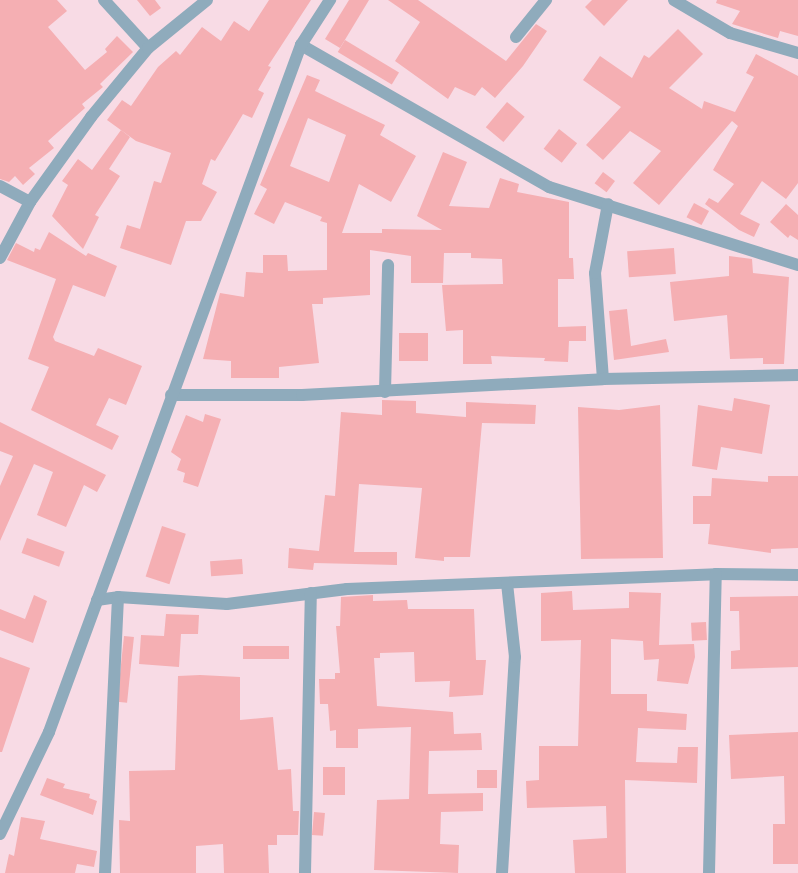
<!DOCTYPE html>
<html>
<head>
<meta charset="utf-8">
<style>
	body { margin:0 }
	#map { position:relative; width:798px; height:873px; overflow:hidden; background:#f8dbe5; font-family:"Varela Round",sans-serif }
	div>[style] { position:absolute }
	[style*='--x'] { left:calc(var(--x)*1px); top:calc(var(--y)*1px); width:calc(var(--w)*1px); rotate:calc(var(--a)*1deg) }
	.building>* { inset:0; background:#f5afb3; transform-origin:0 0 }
	.minor>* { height:12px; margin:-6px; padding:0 6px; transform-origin:6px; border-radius:6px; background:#8fabbc }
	span { translate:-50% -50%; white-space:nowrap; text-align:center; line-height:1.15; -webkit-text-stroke:3.5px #f8dbe5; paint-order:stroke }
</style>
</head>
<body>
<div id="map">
	<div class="building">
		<i style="clip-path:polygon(0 0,57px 0,67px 11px,48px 27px,85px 70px,107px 52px,105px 49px,117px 36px,133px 52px,100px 84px,103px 87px,82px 104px,85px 108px,48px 141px,54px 148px,29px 168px,35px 174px,23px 185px,15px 176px,9px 182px,0 179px)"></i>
		<i style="clip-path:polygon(137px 0,155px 0,161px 8px,150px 16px)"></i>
		<i style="clip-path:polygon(269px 0,311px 0,268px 66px,271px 67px,258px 90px,264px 93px,252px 118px,243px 114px,215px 161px,211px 159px,202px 184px,217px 192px,201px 221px,186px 221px,171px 265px,120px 248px,127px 225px,140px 229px,154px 181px,161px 183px,171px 153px,136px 141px,107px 120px,122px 100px,131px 106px,158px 67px,176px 51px,180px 55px,202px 27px,221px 41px,234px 21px,249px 31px)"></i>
		<i style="clip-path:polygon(349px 0,369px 0,340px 48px,325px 39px)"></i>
		<i style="clip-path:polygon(388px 0,418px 0,506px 61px,536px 24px,547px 31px,523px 66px,495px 98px,482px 87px,475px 96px,455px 87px,448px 99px,395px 61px,420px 22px)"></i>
		<i style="clip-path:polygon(592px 0,628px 0,604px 26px,585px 7px)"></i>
		<i style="clip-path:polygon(717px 0,798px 0,798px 36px,780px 31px,778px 38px,732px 24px,740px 11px,716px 3px)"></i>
		<i style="clip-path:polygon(678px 29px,703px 54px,669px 88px,702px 109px,704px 101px,735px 112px,754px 77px,746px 73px,756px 54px,798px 76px,798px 183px,786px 199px,762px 181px,740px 214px,760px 224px,754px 237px,739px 230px,705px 204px,709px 198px,718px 203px,734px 184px,713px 170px,738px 126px,732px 121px,659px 205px,633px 183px,661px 151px,630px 131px,603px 160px,586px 145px,621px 107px,583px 80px,600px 56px,632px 78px,644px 55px,649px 58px)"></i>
		<i style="left:345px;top:40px;width:63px;height:14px;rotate:31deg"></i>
		<i style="clip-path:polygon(evenodd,307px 75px,320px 80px,315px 91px,385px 125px,380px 135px,416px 156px,391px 202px,359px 184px,342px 233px,382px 233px,382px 229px,442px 230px,417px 216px,443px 152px,467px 162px,449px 206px,489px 208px,500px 178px,519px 184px,517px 192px,569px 202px,569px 258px,573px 258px,574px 279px,558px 279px,558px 327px,586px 326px,586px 341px,569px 341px,568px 362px,544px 361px,545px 358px,491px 356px,492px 364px,463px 364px,463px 330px,446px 331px,442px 285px,503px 284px,502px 259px,471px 258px,471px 253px,444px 253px,443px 283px,411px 283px,411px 256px,370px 250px,370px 295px,323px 298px,323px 304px,312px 304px,319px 363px,279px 367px,279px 378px,231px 378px,231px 361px,203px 359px,220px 293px,244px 297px,246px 272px,263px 273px,263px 255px,287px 255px,288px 271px,327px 270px,327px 223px,320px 221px,322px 217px,285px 202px,274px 224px,254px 214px,267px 189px,260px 185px,307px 75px,308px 118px,346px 135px,329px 182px,290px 166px,308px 118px)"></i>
		<i style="left:507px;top:102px;width:23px;height:33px;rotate:40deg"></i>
		<i style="left:559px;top:129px;width:23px;height:25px;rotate:38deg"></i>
		<i style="clip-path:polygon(121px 130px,130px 137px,109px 169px,120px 176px,95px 215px,99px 217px,83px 249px,52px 216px,68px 185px,62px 181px,78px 159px,92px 170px)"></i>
		<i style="left:603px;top:172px;width:15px;height:14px;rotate:37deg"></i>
		<i style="left:694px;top:203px;width:17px;height:16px;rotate:28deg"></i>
		<i style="clip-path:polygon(786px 204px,798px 215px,798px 240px,790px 235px,788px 238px,770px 222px)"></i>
		<i style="clip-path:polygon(49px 232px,86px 256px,88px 253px,117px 266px,105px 297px,73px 285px,53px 337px,55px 341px,94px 356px,98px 348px,142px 366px,126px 405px,109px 398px,96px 425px,119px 436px,112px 450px,31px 410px,49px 367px,28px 359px,56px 279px,7px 260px,16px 243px,34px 252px,35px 248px,40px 250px)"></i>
		<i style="left:674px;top:248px;width:26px;height:47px;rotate:86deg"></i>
		<i style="clip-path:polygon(729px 256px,752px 259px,753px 273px,789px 277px,784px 364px,763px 364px,763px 358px,730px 359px,727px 315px,674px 321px,670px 282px,729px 276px)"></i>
		<i style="clip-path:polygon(627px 309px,631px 346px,666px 339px,669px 352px,614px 360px,609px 311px)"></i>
		<i style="left:428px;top:333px;width:28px;height:29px;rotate:90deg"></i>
		<i style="clip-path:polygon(734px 398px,770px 405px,762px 454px,721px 447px,717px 470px,692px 466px,698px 405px,732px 411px)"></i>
		<i style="clip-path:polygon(382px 400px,416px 401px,416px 413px,466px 417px,466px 402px,536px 405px,535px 424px,482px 423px,470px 557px,444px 557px,444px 561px,415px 558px,422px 488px,359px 484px,354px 552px,397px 552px,397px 565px,314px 563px,313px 570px,288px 568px,289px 548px,319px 551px,325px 495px,335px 496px,341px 412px,382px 415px)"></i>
		<i style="clip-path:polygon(660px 405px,663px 558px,581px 559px,578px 407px,619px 410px)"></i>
		<i style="clip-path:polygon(205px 414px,221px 419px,198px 487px,183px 482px,185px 473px,177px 470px,181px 459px,171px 452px,186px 415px,203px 422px)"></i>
		<i style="clip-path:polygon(0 422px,106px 475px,97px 492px,84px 485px,66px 527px,37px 515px,53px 472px,34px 464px,0 541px,0 486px,13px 456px,0 451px)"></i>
		<i style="clip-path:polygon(768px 476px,798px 476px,798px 548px,771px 549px,771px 553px,708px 544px,710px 524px,693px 524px,693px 496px,711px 496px,712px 478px,768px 482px)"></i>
		<i style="left:162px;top:526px;width:25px;height:53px;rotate:18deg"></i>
		<i style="left:27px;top:538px;width:40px;height:16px;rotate:20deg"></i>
		<i style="left:242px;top:559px;width:15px;height:32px;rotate:86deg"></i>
		<i style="clip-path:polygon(572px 591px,573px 610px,629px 608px,629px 592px,661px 593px,659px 645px,694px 644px,695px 657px,688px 684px,657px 681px,659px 659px,644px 660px,643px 641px,611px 639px,611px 694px,647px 694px,647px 711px,687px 714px,686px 730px,638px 728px,636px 762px,677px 763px,678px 747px,698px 747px,697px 783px,625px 780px,626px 873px,575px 873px,573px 840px,607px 838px,606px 806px,527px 808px,526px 781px,539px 780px,539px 746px,578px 746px,581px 640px,541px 641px,541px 593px)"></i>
		<i style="clip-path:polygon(34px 595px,47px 601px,33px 643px,0 630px,0 609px,25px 619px)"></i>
		<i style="clip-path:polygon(373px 595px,373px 601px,407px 600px,408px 609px,474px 609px,476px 660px,486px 660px,483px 695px,449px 697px,450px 681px,415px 682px,414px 652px,380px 653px,380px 658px,374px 658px,377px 706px,453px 712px,454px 734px,481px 733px,482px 750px,429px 751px,428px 794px,483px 793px,483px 811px,441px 812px,440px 844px,459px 845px,458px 873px,374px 870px,377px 800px,409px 799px,411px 727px,358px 729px,358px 748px,336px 748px,336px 730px,330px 731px,328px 704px,320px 704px,319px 679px,335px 679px,335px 673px,340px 673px,336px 626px,340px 626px,341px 597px)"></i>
		<i style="clip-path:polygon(798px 596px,798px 667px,731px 669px,731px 651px,740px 650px,739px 611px,730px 611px,730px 597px)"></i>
		<i style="clip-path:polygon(166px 614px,199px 615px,198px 634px,181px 634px,179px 667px,139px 664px,141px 635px,164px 636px)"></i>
		<i style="left:706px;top:622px;width:18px;height:15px;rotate:87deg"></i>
		<i style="left:124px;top:636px;width:10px;height:66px;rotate:6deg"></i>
		<i style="left:243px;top:646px;width:46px;height:13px"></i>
		<i style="clip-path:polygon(0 657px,30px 668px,2px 752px,0 752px)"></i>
		<i style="clip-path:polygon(200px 675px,240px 677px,240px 720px,273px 717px,278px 770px,291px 769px,293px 811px,299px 811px,298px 835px,277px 835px,277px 845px,268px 845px,269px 873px,224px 873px,223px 844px,196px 846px,196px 873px,120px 873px,119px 820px,130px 821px,129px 771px,175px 770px,178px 676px)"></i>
		<i style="clip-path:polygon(798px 732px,798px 864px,773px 864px,773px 824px,785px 824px,784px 776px,731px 779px,729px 735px)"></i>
		<i style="left:345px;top:767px;width:28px;height:22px;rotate:90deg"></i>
		<i style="left:477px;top:770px;width:20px;height:18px"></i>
		<i style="clip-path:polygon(47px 778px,65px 784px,63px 788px,90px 794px,89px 798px,97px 801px,93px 815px,40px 795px)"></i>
		<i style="left:314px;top:812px;width:11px;height:23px;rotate:5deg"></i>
		<i style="clip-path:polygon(21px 817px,45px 821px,40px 839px,97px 851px,94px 867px,77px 864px,75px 873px,5px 873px,9px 854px,14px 856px)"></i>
	</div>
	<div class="minor">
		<i style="--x:104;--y:0;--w:65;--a:47.5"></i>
		<i style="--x:674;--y:0;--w:65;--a:30.5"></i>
		<i style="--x:730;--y:33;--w:71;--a:16.4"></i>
		<i style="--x:516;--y:37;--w:48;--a:-51"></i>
		<i style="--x:301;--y:45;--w:286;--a:29.8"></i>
		<i style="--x:549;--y:187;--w:261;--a:17.4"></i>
		<i style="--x:0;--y:186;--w:34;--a:28"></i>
		<i style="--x:0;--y:258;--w:64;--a:-61.8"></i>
		<i style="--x:30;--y:202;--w:105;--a:-54.3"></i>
		<i style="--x:91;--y:117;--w:89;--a:-50.4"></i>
		<i style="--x:148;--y:48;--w:76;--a:-39.1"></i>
		<i style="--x:603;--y:379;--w:106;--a:-94.3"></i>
		<i style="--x:595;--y:273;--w:70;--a:-79.3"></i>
		<i style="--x:385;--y:392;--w:127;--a:-88.6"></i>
		<i style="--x:171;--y:395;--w:131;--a:0"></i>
		<i style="--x:302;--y:395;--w:301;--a:-3"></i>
		<i style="--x:603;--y:379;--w:195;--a:-1.2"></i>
		<i style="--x:97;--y:600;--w:21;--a:-8"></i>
		<i style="--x:118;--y:597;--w:109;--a:3.7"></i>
		<i style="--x:227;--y:604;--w:121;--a:-7.1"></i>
		<i style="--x:347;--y:589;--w:369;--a:-2.3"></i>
		<i style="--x:716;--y:574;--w:82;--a:0.7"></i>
		<i style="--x:0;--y:834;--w:113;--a:-64.3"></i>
		<i style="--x:49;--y:732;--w:732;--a:-69.86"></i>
		<i style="--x:301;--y:45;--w:54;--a:-57.2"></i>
		<i style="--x:105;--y:873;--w:276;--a:-87.3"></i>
		<i style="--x:305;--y:873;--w:280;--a:-88.8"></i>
		<i style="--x:502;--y:873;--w:216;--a:-86.6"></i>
		<i style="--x:515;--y:657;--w:74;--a:-96.2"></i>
		<i style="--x:709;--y:873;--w:299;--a:-88.7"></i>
	</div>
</div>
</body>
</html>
